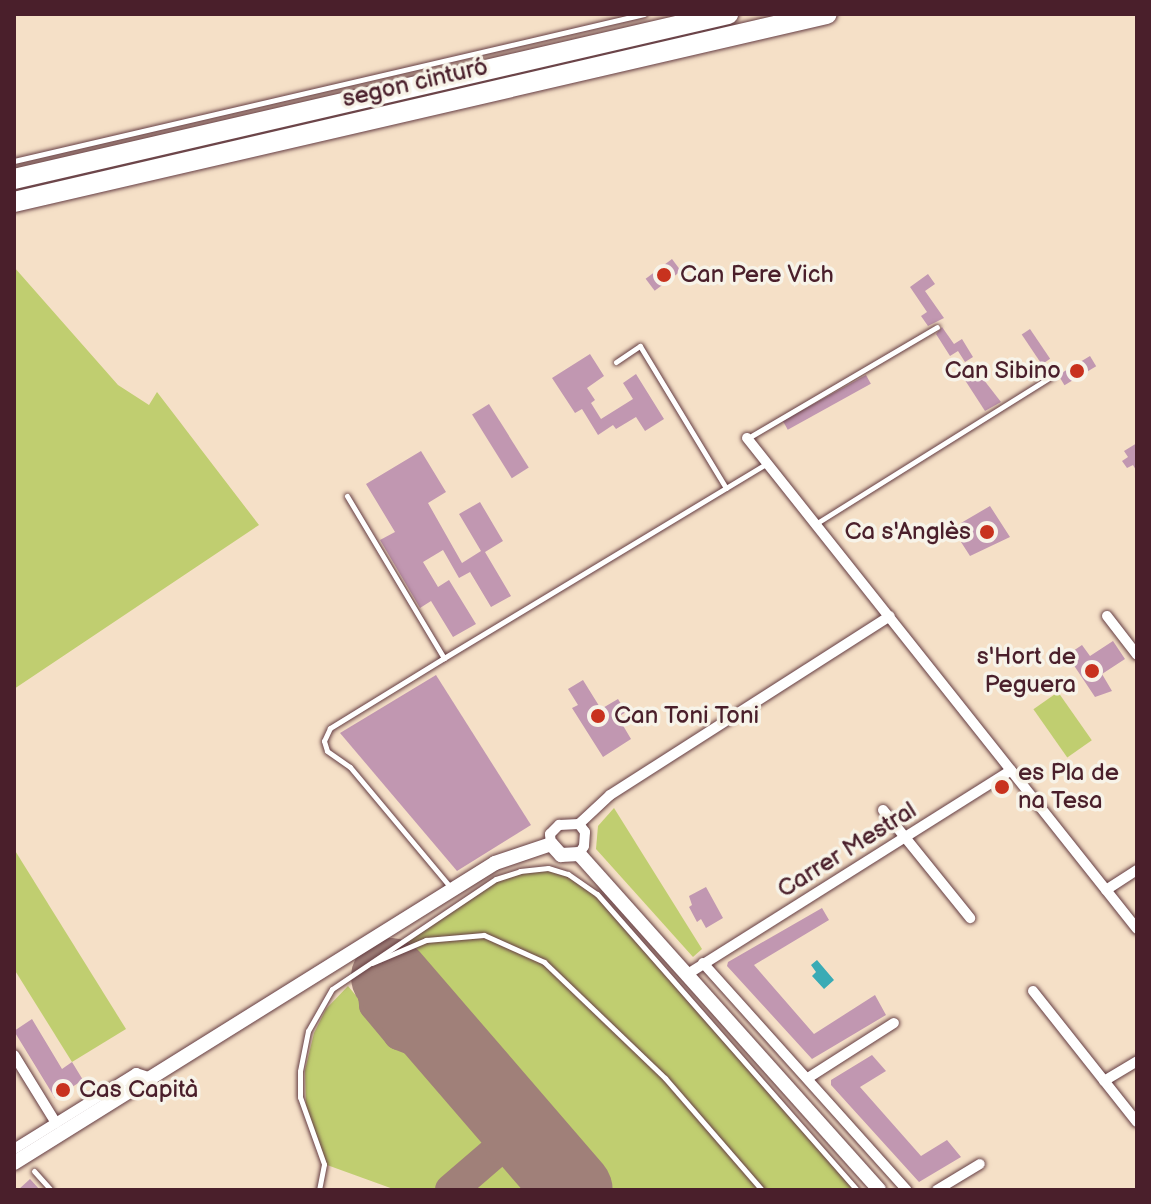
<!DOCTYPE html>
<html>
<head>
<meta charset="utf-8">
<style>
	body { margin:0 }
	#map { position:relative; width:1151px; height:1204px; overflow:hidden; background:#f5e0c7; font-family:"Balsamiq Sans",sans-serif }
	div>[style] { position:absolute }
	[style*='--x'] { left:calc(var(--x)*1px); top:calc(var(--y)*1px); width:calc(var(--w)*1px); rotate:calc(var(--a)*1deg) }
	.green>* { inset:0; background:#c0ce70; transform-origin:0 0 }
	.water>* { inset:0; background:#3aabb5 }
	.taxiway>* { height:32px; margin:-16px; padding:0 16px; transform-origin:16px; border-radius:16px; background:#a08079 }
	.runway>* { height:78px; margin:-39px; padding:0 39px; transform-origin:39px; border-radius:39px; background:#a08079 }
	.building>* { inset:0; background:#c197b1; transform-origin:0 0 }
	.roads { filter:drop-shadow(0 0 2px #643c42) drop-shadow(0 0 2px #643c42) }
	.lane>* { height:5px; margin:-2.5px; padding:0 2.5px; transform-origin:2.5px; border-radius:2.5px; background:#fff }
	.street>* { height:10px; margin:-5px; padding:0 5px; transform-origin:5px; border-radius:5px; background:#fff }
	.secondary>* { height:14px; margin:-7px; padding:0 7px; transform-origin:7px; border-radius:7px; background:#fff }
	.highway>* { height:20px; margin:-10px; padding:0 10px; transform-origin:10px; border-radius:10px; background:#fff }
	.dots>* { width:22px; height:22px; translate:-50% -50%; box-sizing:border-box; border:4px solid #f7f3e8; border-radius:50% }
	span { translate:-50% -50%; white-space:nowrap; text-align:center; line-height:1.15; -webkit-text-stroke:7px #f7f3e8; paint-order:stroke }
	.street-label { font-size:24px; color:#4a1f2b }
	.poi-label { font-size:24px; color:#4a1f2b }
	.left { translate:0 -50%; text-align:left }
	.right { translate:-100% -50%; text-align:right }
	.frame { position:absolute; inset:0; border:16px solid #4a1f2b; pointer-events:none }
</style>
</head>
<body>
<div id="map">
	<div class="green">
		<i style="clip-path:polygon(14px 267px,118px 385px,149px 405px,157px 392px,259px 525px,14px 689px)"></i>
		<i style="left:1058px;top:692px;width:59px;height:30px;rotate:55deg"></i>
		<i style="clip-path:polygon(614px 808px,702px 949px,693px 957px,596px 849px,598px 826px)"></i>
		<i style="clip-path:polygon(14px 849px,126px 1029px,72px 1062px,14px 969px)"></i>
		<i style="clip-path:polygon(548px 868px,568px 874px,597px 894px,857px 1190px,600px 1190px,394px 949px,477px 891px,520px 871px)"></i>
		<i style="clip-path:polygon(348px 986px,393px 1040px,431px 1053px,485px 1117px,487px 1143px,482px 1151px,437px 1190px,396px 1190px,327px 1165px,306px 1109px,305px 1070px,314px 1033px,326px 1009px)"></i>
		<i style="clip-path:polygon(509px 1160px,529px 1168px,548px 1190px,465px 1190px,497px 1163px)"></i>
	</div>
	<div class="water">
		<i style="clip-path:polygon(817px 960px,834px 980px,824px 989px,812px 976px,816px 972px,811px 965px)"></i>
	</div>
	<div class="taxiway">
		<i style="--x:456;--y:1056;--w:43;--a:-129.3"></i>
		<i style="--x:429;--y:1023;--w:31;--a:-107"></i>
		<i style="--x:420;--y:993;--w:14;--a:-129"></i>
		<i style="--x:411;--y:982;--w:14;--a:-155"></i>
		<i style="--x:398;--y:976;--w:20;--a:156"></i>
		<i style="--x:380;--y:984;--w:13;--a:119"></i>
		<i style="--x:374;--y:995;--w:10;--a:84"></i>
		<i style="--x:375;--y:1005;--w:38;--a:50"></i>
		<i style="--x:399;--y:1034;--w:61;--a:21.1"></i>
		<i style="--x:456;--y:1056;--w:70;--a:49"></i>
		<i style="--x:502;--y:1109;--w:22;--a:77"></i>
		<i style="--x:507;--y:1130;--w:18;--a:109"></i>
		<i style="--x:451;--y:1190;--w:66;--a:-40.7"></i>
		<i style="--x:501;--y:1147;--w:23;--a:-7"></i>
		<i style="--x:524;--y:1144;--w:20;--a:30"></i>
	</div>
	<div class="runway">
		<i style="--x:390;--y:977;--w:281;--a:49.2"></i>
	</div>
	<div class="building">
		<i style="left:672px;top:259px;width:15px;height:33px;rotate:53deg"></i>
		<i style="clip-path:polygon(928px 274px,935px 284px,925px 291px,944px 318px,928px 326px,921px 316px,927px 312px,910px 287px)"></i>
		<i style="clip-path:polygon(942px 327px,954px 344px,962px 339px,973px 357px,965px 362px,958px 351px,950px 356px,936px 334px)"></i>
		<i style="left:1030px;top:329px;width:36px;height:10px;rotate:56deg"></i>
		<i style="clip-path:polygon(590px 354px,604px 376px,587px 388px,595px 400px,591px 403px,601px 419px,633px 399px,623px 383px,636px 374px,664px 419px,645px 431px,636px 417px,616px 429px,613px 425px,598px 435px,582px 409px,575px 413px,552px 378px)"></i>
		<i style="left:1090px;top:356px;width:12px;height:37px;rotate:59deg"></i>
		<i style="clip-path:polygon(973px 366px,1001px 402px,985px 411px,961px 374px)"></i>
		<i style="left:866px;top:375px;width:10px;height:95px;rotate:61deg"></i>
		<i style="left:489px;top:404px;width:75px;height:20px;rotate:58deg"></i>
		<i style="clip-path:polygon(1137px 443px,1137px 472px,1133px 465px,1127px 468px,1122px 461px,1128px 457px,1124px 451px)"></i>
		<i style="clip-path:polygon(421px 451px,446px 492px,428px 503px,462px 563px,481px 551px,459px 514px,480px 502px,503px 541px,485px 552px,511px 596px,491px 607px,470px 572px,459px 578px,443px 550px,423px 562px,438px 587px,449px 580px,476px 624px,453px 637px,431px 601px,420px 608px,380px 540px,395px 532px,366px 484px)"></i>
		<i style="clip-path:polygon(990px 506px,1010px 537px,970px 556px,961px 542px,970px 537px,961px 523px)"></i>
		<i style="clip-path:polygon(1113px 641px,1125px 659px,1102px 674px,1112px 691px,1095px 697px,1067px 655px,1082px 645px,1090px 656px)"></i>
		<i style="clip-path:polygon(436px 675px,531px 825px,457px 871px,340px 733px)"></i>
		<i style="clip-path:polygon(583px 680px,601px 709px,618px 699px,626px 712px,618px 717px,631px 739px,603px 757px,572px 708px,578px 705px,568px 689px)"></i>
		<i style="clip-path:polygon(706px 887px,723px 918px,706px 928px,701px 919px,697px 922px,689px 907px,692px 905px,689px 896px)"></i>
		<i style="clip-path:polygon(822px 908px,829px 920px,754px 965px,814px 1034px,875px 995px,886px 1015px,812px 1059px,727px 966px,728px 962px)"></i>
		<i style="clip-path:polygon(32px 1019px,62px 1069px,72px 1062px,83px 1080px,55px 1098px,14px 1031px)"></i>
		<i style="clip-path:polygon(872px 1055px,886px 1071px,860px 1087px,921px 1156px,947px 1140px,961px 1157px,919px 1182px,831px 1085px,831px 1080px)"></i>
		<i style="clip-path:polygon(30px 1179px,40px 1190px,18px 1190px)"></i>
	</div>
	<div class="roads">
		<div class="lane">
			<i style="--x:14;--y:161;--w:647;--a:-13.13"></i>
			<i style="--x:616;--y:362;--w:29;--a:-34"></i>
			<i style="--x:640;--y:346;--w:166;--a:58.8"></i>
			<i style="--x:748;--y:438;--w:219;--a:-30.4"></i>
			<i style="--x:347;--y:496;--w:189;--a:59.1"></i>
			<i style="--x:444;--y:658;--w:377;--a:-31.1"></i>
			<i style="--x:817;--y:523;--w:277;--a:-32"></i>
			<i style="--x:444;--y:658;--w:134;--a:148.4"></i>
			<i style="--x:330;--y:728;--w:14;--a:115"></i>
			<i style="--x:324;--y:741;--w:10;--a:73"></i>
			<i style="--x:327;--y:751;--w:28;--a:35"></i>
			<i style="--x:350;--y:767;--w:159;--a:50.1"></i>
			<i style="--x:372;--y:963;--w:59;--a:-23.1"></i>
			<i style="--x:426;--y:940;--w:58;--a:-4.9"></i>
			<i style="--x:484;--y:935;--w:66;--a:24.2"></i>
			<i style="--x:544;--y:962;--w:168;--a:43.8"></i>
			<i style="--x:665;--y:1078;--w:148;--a:49.1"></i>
			<i style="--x:34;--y:1171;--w:25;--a:48"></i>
			<i style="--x:319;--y:1190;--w:26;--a:-79"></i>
			<i style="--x:324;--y:1164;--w:71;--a:-109.7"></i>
			<i style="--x:300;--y:1097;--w:26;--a:-90"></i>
			<i style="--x:300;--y:1071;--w:41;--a:-78.7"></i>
			<i style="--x:308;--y:1031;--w:48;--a:-60.3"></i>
			<i style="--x:332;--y:989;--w:197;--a:-33.9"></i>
			<i style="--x:496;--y:879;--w:25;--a:-18"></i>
			<i style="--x:520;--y:871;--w:28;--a:-6"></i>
			<i style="--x:548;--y:868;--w:21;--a:17"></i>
			<i style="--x:568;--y:874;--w:35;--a:35"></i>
			<i style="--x:597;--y:894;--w:394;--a:48.7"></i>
		</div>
		<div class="street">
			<i style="--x:747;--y:438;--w:627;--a:51.54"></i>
			<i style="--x:1107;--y:616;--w:49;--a:52.4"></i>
			<i style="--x:883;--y:810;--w:139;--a:51.1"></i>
			<i style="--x:579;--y:824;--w:42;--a:-43.1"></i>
			<i style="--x:610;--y:795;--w:332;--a:-32.6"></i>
			<i style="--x:551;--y:844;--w:10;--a:-96"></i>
			<i style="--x:550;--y:834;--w:13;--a:-45"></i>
			<i style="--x:559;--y:825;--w:20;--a:-3"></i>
			<i style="--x:579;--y:854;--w:9;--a:-58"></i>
			<i style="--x:584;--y:846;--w:14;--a:-86"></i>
			<i style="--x:585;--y:832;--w:10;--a:-127"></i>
			<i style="--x:1106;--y:890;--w:37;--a:-33"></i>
			<i style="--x:703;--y:963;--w:305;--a:48.1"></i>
			<i style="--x:686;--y:975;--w:384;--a:-32.2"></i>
			<i style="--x:1033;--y:991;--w:167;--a:51.6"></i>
			<i style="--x:14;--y:1055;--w:80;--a:58.3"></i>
			<i style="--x:808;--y:1078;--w:102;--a:-32.6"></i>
			<i style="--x:1104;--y:1081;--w:39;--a:-31"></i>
			<i style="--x:14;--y:1149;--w:144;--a:-31.9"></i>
			<i style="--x:136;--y:1073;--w:16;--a:18"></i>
			<i style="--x:937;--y:1190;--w:50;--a:-31.2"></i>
		</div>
		<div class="secondary">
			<i style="--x:14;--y:1163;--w:567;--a:-31.95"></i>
			<i style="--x:495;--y:863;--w:59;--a:-18.7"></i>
			<i style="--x:551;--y:844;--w:15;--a:48"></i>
			<i style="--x:561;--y:855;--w:18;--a:-3"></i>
			<i style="--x:579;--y:854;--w:450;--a:48.2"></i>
		</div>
		<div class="highway">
			<i style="--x:14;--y:179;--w:733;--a:-13.01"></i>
			<i style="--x:14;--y:202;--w:834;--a:-13.02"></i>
		</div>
	</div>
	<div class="dots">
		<i style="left:664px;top:275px;background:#c8321e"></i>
		<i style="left:1077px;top:371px;background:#c8321e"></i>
		<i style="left:987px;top:532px;background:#c8321e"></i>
		<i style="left:1092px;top:671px;background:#c8321e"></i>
		<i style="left:598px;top:716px;background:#c8321e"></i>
		<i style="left:1002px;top:787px;background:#c8321e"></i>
		<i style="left:63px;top:1090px;background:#c8321e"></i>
	</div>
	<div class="street-label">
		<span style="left:415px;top:83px;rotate:-13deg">segon cinturó</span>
		<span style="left:847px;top:850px;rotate:-32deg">Carrer Mestral</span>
	</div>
	<div class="poi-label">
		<span class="left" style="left:680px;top:275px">Can Pere Vich</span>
		<span class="right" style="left:1061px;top:371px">Can Sibino</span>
		<span class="right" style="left:971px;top:532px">Ca s'Anglès</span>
		<span class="right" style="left:1076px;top:671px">s'Hort de<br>Peguera</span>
		<span class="left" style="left:614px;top:716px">Can Toni Toni</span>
		<span class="left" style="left:1018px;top:787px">es Pla de<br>na Tesa</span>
		<span class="left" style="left:79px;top:1090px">Cas Capità</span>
	</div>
	<div class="frame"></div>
</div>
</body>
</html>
